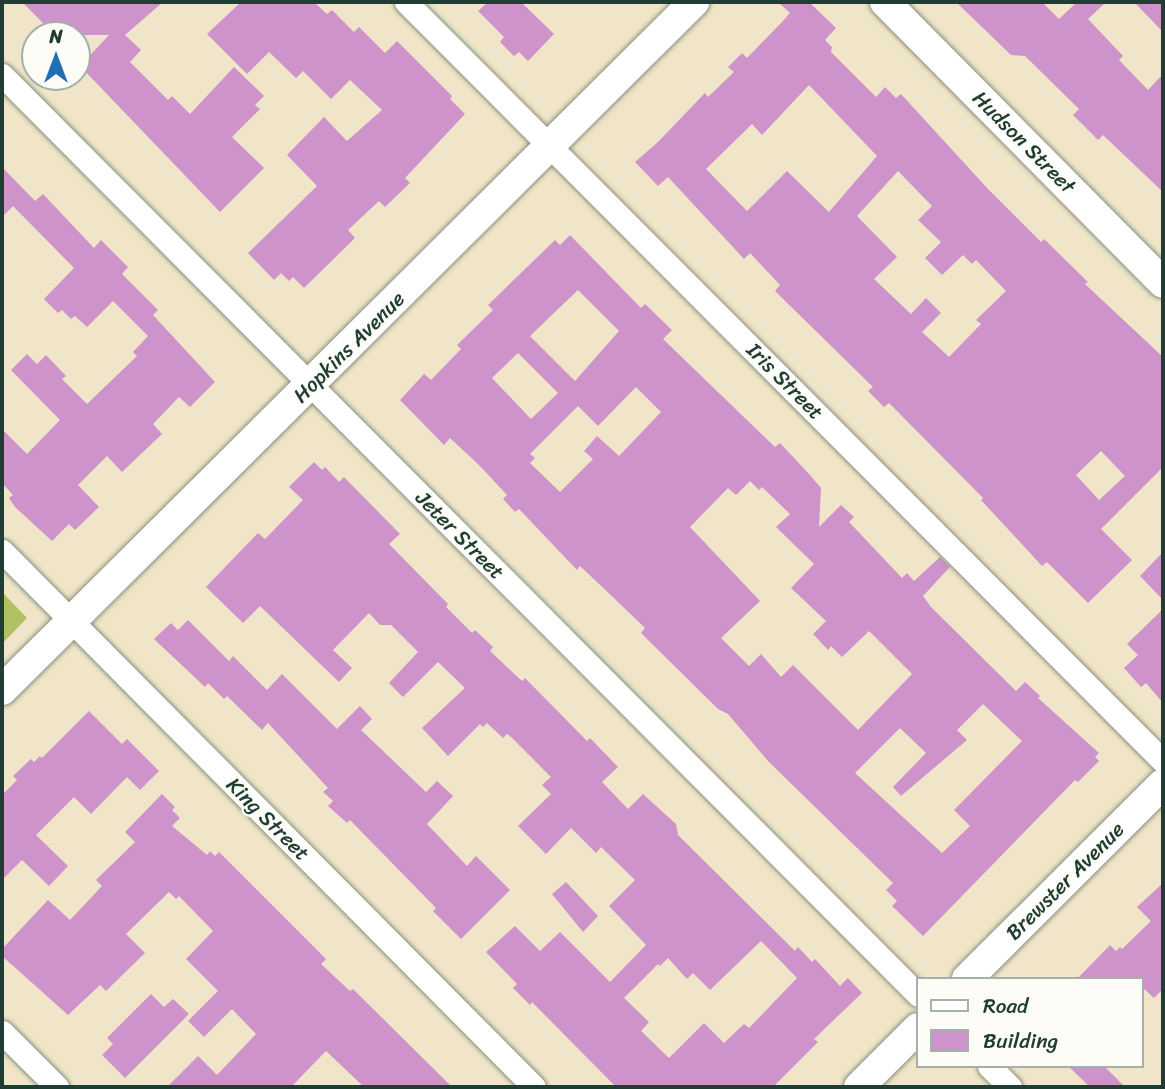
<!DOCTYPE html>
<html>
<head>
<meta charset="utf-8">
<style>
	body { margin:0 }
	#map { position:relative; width:1165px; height:1089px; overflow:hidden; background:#f0e5c8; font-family:Sriracha,sans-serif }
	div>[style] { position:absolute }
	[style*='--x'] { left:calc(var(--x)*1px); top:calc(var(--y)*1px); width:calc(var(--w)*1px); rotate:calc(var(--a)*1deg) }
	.green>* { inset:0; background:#b0c164 }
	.building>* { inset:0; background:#ce93ca }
	.roads { filter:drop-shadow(0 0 2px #88917e) drop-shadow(0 0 2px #88917e) }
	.minor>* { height:23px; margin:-11.5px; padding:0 11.5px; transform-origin:11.5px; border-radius:11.5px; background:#fff }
	.tertiary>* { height:30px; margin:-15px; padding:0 15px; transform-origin:15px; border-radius:15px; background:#fff }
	span { translate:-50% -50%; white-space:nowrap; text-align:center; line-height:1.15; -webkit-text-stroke:5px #fdfcf7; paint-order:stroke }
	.street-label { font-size:21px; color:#1f3d34 }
	.frame { position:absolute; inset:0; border:4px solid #1f3d34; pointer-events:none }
	.legend { position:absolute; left:916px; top:977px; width:228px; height:91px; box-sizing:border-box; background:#fdfcf7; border:2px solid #a4b0a9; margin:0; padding:9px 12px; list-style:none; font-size:21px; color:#1f3d34 }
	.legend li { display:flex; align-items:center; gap:14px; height:35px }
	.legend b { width:35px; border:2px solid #a4b0a9 }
	.north { position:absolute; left:21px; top:21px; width:70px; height:70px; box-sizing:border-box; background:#fdfcf7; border:2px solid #a4b0a9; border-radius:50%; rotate:0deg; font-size:19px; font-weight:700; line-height:28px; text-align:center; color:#1f3d34 }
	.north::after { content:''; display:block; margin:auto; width:24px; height:32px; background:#1f6fb2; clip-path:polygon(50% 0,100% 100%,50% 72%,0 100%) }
</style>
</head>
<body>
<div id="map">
	<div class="green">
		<i style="clip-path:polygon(2px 592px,27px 618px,2px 644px)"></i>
	</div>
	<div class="building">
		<i style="clip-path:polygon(22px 2px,163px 2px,125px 35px,141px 50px,130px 62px,168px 100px,172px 96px,190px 114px,234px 67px,264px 96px,255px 105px,260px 109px,232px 137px,264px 168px,220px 212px,80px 66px,109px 35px,55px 35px)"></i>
		<i style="clip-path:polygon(241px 2px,314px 2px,327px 14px,332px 10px,354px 32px,359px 27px,385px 53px,397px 41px,452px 96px,450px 99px,465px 114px,405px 178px,410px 183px,385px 207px,379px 201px,348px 230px,355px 238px,304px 288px,293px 277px,289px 281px,281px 273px,274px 280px,248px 253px,317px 186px,287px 155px,324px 117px,347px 141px,382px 110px,350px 80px,331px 99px,303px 71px,296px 78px,269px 52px,247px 74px,207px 34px)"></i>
		<i style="clip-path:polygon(488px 2px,521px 2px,554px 34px,528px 61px,519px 52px,514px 56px,500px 42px,504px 37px,478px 11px)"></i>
		<i style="clip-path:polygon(evenodd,778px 2px,809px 2px,836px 28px,825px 40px,832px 47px,831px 52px,876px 97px,885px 87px,896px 98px,901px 94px,988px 189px,1041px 242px,1044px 239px,1088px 282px,1085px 284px,1163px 357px,1163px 467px,1101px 529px,1132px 560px,1088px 603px,1047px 562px,1042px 566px,981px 500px,983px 498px,899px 413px,889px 403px,884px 407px,868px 391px,873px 387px,775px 291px,780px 285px,750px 253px,744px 259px,668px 177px,658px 186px,635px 162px,658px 142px,705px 93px,708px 97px,734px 72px,728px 67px,742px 53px,747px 58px,782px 22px,790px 13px,778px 2px,809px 85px,877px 156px,829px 212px,787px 171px,747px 211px,706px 169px,752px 124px,762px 135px,809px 85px,778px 2px,898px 171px,932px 206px,918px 220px,941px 242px,925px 258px,942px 275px,963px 255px,972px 264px,976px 260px,1006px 291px,976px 320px,981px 324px,949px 357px,922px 332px,941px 313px,926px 298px,911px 314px,874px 279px,897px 257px,857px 216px,898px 171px,778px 2px,1101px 451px,1125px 476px,1099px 500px,1076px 475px,1101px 451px)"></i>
		<i style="clip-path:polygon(956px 2px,1042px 2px,1059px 19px,1077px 2px,1106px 2px,1088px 19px,1123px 56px,1119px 60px,1148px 90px,1163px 74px,1163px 192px,1103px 135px,1098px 140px,1073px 115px,1079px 109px,1025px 56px,1011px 55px)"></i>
		<i style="clip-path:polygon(1134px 2px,1163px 2px,1163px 32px)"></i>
		<i style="clip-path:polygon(2px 167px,35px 201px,43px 194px,94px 248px,101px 240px,128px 267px,122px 274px,158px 310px,153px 315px,215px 382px,190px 407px,179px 397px,153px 424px,162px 434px,122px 472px,107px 456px,78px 485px,99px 507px,75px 530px,69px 524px,52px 541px,15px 507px,9px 498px,13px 495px,2px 483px,2px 429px,27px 454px,60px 420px,11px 370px,27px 354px,37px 364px,46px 355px,66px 376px,62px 379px,87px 404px,137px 356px,133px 352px,148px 336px,113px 301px,87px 327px,75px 316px,71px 319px,62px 310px,58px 313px,44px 299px,74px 268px,13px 206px,2px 217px)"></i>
		<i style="clip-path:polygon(evenodd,570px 235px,641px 308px,645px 304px,672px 330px,663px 339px,775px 447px,780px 443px,810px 475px,821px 488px,819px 527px,841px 505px,854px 517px,849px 522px,902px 578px,907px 573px,914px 581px,940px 557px,950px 567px,923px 596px,931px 607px,1016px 691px,1025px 682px,1040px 696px,1038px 698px,1099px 753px,1095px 757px,1099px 761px,1078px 782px,1075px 780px,923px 936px,892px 906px,897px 901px,886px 890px,893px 883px,768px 761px,728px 714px,718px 709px,641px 633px,645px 628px,617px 601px,580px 566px,577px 570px,519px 509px,515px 512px,503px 499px,507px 495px,480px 466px,450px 438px,444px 445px,400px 400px,424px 374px,431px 380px,461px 349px,457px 345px,493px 310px,488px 305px,555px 240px,560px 245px,570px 235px,578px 290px,619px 331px,575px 381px,530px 336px,578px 290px,570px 235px,518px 353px,558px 393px,531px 419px,492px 378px,518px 353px,570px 235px,636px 387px,661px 412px,619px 456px,597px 436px,584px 451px,593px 459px,560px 492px,530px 463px,535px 458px,530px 454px,578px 406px,598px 426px,636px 387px,570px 235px,750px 481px,759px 490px,762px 487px,790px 514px,776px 527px,814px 564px,791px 588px,826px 621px,813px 634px,828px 650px,831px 646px,842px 657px,869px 631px,912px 674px,858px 730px,793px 665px,781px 677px,761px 654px,749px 666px,721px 638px,760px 601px,690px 527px,728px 488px,736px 495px,750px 481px,570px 235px,983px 704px,1022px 741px,954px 810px,970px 826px,942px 853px,855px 773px,900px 728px,926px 753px,893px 787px,901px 796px,967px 740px,957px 730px,983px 704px)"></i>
		<i style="clip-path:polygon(evenodd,314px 462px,322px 470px,325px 467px,339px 482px,344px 477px,400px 534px,389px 544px,448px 604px,446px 607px,472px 633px,475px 630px,493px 647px,490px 651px,522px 681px,525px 678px,587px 741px,590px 738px,618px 767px,602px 782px,628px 809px,643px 794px,676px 824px,678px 835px,795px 951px,798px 947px,812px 962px,815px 959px,840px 986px,848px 978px,862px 993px,814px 1039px,818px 1042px,773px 1087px,616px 1087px,532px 1002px,530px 1005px,513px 988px,517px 984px,486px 952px,515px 926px,540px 951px,560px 932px,610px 982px,646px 945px,609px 906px,635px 880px,601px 847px,596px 853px,571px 828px,546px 854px,518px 826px,551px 794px,542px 785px,551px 777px,511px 737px,507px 734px,503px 738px,487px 723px,483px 727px,480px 724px,448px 756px,422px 728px,465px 688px,438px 662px,403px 697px,389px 683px,418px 652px,391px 625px,380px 625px,369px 613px,333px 650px,352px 668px,339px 682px,260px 606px,243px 623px,206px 587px,258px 533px,265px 539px,303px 500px,289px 487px,314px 462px,761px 941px,797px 978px,749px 1028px,744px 1024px,724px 1043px,704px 1023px,669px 1058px,641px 1031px,649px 1022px,624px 998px,658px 964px,660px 966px,668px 958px,687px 979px,693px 973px,710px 990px,761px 941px)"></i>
		<i style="clip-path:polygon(1163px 552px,1163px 600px,1140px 576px)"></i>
		<i style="clip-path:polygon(1163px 609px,1163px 703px,1146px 683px,1141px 687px,1124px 668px,1138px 655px,1127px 644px)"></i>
		<i style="clip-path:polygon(188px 620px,229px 661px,233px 656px,267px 690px,282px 674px,337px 729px,360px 706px,372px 719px,361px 730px,426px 792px,437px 781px,453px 796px,427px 824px,467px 866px,476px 856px,510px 890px,461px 939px,433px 911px,436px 908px,350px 820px,347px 823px,328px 806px,333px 801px,323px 792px,328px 788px,268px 723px,262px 730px,227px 696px,224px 699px,208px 683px,205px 687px,154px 639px,171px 623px,178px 630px)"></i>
		<i style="clip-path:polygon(89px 711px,122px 744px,127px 739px,159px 771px,140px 790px,127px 777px,91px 814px,74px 797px,36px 835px,68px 866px,49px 886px,22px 860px,2px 880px,2px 795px,17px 780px,13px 776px,31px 759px,34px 762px,40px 756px,42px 758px)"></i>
		<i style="clip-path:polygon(162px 794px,175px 807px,172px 810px,180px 818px,172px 826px,207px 855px,210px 851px,215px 856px,219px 852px,326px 959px,321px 964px,350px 991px,353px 989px,452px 1087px,364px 1087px,326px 1051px,291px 1087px,167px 1087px,198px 1056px,217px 1075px,256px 1034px,232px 1009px,204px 1037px,188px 1021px,218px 991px,186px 959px,213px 931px,179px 896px,176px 899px,169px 892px,126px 934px,145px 953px,106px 991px,100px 985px,68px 1015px,2px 956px,2px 949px,48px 900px,70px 920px,102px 886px,96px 880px,135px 842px,125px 832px)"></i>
		<i style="clip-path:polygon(566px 882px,598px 916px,583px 932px,552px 894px)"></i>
		<i style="clip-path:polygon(1163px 883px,1163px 989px,1154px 998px,1142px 987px,1142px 979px,1077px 979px,1110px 945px,1116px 951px,1120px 947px,1122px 949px,1151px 921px,1137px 907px)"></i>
		<i style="clip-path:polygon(151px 994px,164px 1007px,173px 999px,189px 1014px,125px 1078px,102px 1055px,113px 1044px,107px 1038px)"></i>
		<i style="clip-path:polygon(1068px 1066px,1104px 1066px,1125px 1087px,1090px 1087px)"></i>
	</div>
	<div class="roads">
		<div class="minor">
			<i style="--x:406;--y:2;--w:1072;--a:45.08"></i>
			<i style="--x:2;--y:75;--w:1298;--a:45.12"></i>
			<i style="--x:2;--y:551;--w:755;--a:45.21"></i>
			<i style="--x:2;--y:1032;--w:78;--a:45"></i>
			<i style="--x:989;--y:1066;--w:30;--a:45"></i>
		</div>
		<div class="tertiary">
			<i style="--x:885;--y:2;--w:395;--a:45.3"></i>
			<i style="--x:2;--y:690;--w:976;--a:-44.83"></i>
			<i style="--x:967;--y:979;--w:276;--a:-44.9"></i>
			<i style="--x:859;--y:1087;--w:83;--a:-45"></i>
		</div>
	</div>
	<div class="street-label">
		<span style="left:1024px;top:142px;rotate:45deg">Hudson Street</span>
		<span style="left:349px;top:347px;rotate:-45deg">Hopkins Avenue</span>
		<span style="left:785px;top:381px;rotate:45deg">Iris Street</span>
		<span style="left:460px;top:535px;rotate:45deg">Jeter Street</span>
		<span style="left:268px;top:819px;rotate:45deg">King Street</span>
		<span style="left:1065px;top:881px;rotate:-45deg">Brewster Avenue</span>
	</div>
	<div class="frame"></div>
	<ul class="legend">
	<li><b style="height:9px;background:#fff"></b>Road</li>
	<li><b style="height:19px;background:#ce93ca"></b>Building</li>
	</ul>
	<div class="north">N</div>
</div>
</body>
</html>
